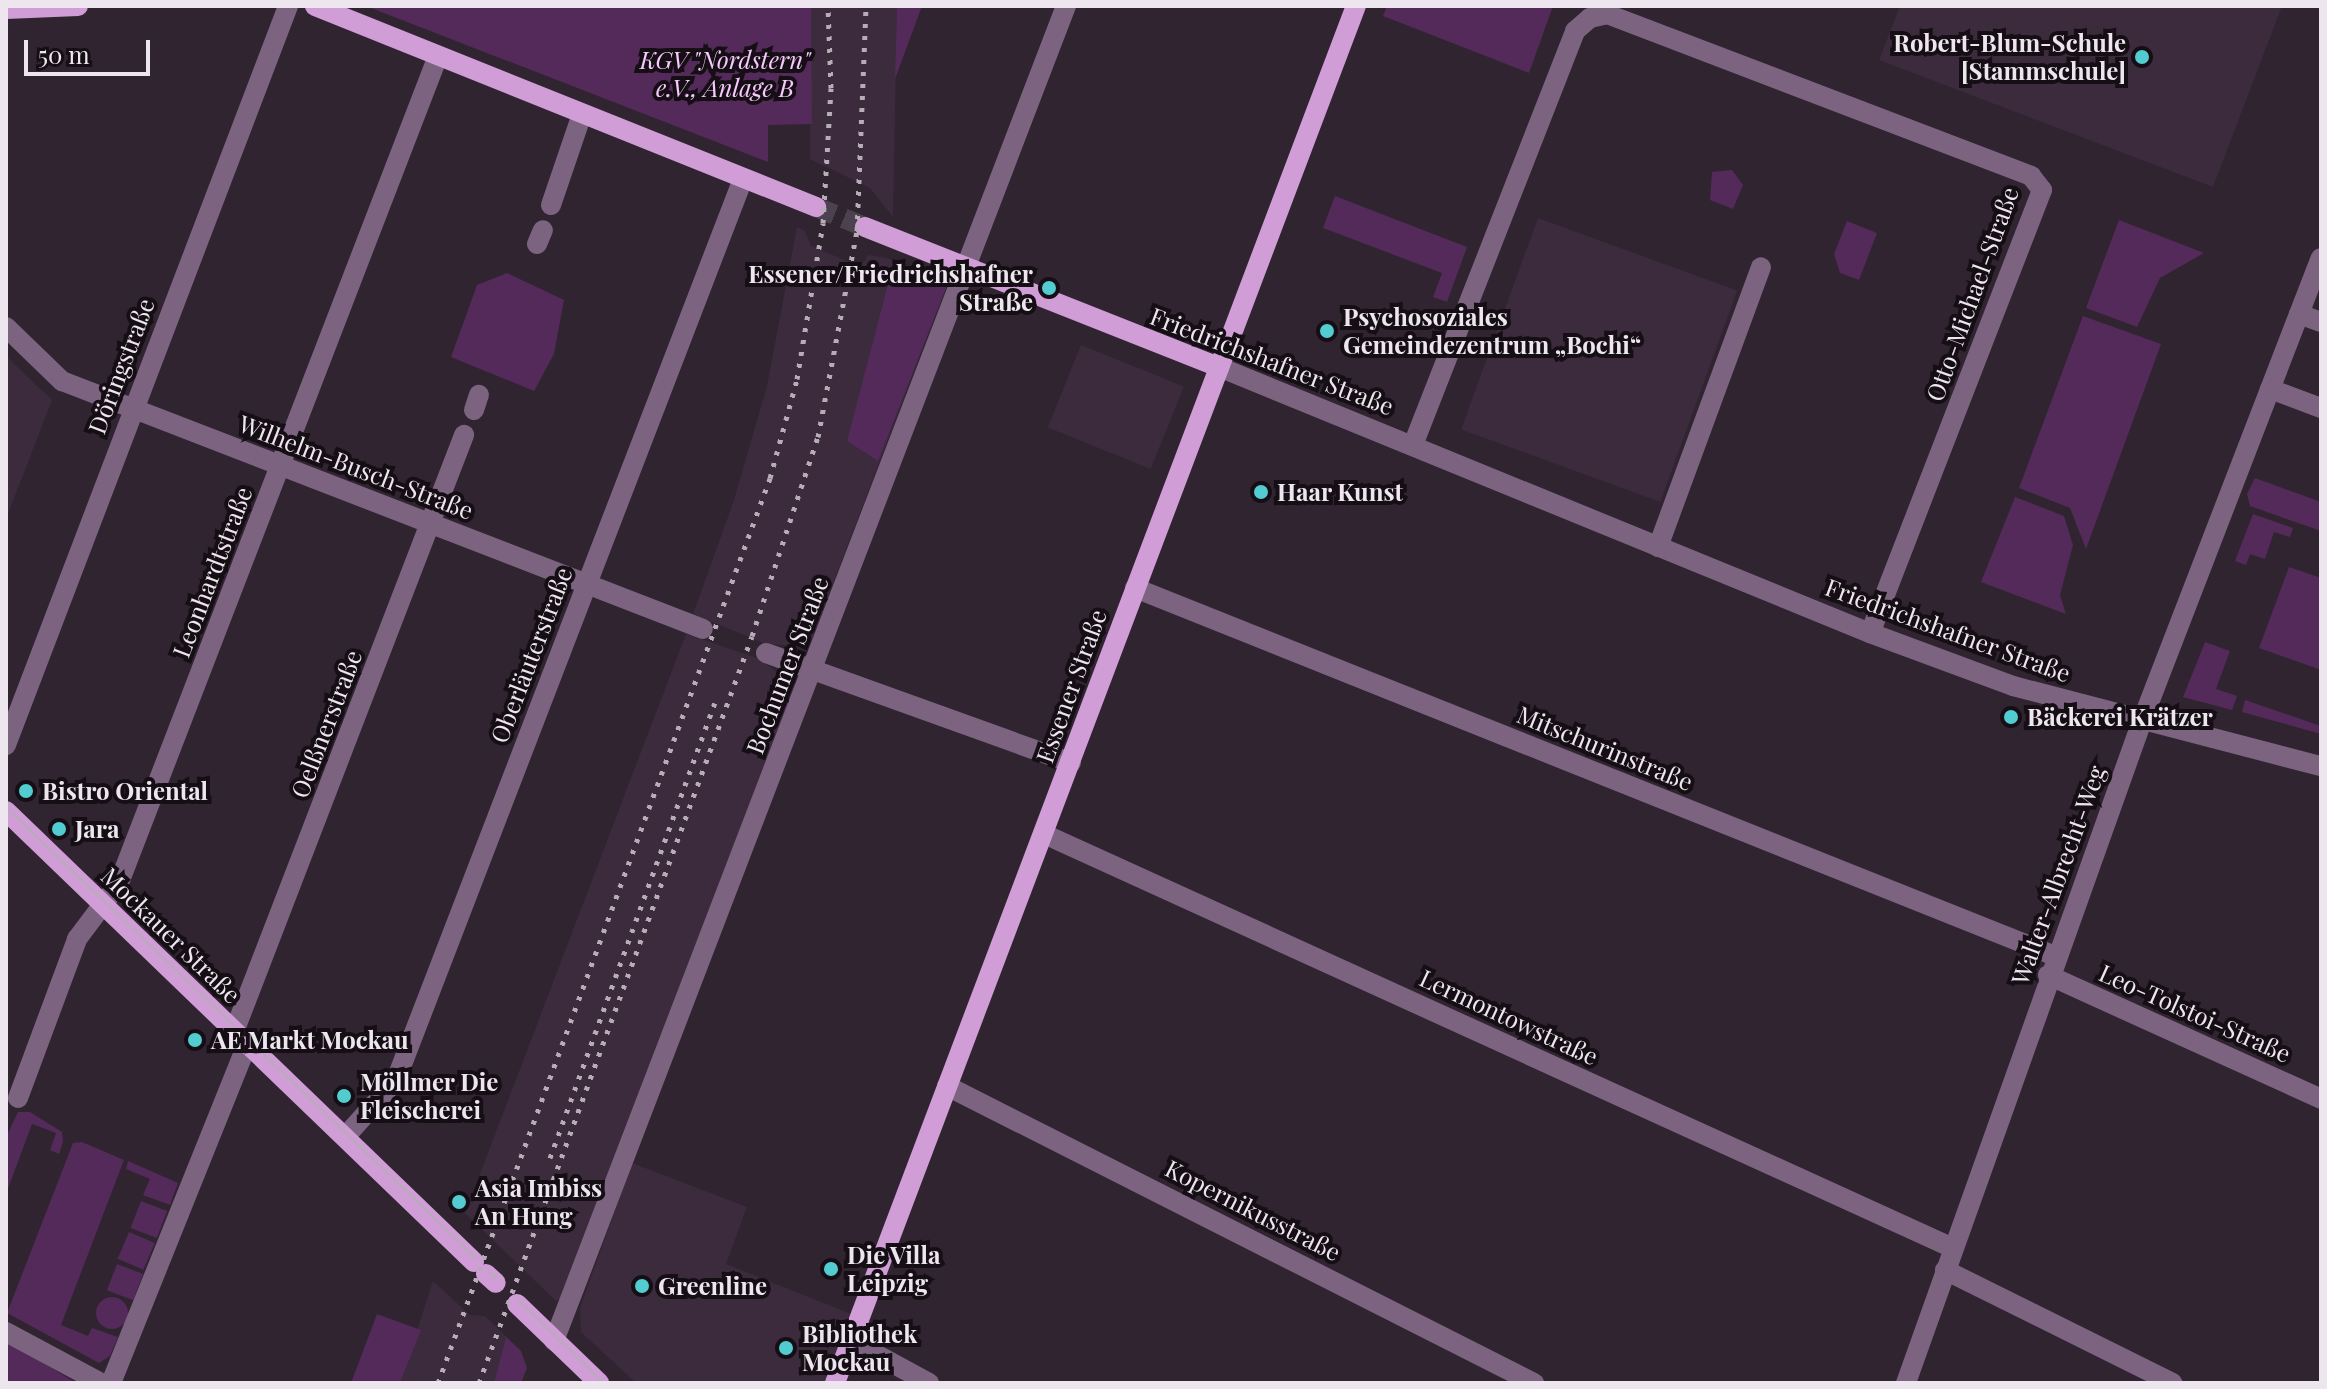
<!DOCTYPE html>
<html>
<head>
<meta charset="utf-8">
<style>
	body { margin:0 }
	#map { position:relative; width:2327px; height:1389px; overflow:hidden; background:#302431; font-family:"Playfair Display",serif }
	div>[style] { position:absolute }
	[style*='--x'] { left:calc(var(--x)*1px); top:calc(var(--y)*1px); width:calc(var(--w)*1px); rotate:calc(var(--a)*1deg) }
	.built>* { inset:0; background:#3b2b3d; transform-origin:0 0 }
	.green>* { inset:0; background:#532a59; transform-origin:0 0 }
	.round { border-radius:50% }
	.major-tunnel>* { height:20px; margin-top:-10px; transform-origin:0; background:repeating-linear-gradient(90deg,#4c414e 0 20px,transparent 0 30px) }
	.minor>* { height:20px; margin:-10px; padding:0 10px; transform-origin:10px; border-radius:10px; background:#7c6380 }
	.major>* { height:20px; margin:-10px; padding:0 10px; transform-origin:10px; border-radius:10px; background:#d09dd7 }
	.tram>* { height:2px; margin:-1px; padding:0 1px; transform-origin:1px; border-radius:1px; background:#b6adb7 }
	.rail>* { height:5px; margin-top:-2.5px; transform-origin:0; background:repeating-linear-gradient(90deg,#b6adb7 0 4px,transparent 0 12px) }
	.dots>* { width:22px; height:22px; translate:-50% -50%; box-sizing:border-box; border:4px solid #150f15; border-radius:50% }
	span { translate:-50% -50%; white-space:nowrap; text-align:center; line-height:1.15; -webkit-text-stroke:8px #150f15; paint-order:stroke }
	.poi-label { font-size:24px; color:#eee6ef; font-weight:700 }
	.right { translate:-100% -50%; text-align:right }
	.left { translate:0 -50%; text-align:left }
	.park-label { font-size:24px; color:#f8c9fe; font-style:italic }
	.street-label { font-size:24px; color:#eee6ef }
	.frame { position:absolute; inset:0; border:8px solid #eee6ef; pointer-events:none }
	.scale { position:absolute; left:24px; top:40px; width:126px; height:36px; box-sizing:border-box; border:4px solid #eee6ef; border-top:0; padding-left:10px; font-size:24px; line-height:28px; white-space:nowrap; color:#eee6ef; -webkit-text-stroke:6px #150f15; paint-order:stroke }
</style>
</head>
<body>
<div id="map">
	<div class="built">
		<i style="clip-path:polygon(811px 6px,897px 6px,893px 217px,870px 188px,810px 159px)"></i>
		<i style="clip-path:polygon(1900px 6px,2282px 6px,2213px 187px,1879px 60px)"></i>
		<i style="left:1538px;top:218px;width:212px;height:225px;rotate:20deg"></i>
		<i style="clip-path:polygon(797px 227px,805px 231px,811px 246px,861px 267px,868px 255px,887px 258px,942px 280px,946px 288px,811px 641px,798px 647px,763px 643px,693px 614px,733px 503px,767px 386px)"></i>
		<i style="left:1081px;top:345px;width:111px;height:89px;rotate:22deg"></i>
		<i style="clip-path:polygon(6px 356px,52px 400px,6px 519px)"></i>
		<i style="clip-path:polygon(686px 634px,757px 658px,796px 685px,563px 1297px,556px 1301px,465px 1213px)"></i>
		<i style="clip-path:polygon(632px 1163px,747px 1207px,726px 1264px,851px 1314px,825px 1383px,636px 1383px,581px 1332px,580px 1308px)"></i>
		<i style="clip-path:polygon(433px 1281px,470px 1315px,485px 1316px,521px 1351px,527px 1368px,521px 1383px,400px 1383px)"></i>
	</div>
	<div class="green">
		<i style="clip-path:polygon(366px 6px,811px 6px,812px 124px,768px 125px,768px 162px)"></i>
		<i style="clip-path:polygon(897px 6px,922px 6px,895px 79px)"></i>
		<i style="clip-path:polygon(1387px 6px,1553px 6px,1529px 73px,1383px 16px)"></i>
		<i style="clip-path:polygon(1732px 170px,1743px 185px,1733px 209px,1710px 200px,1712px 172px)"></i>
		<i style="clip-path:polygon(1335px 196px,1467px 247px,1447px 302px,1433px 297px,1442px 273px,1323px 228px)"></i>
		<i style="clip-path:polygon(2119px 220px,2204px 253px,2160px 278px,2137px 327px,2086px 308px)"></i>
		<i style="clip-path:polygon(1847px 221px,1877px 233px,1859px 280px,1840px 273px,1834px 254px)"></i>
		<i style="clip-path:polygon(894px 261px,942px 280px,946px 288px,878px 461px,847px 441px)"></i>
		<i style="clip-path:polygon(507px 273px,564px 300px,554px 354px,534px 391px,451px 357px,477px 285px)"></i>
		<i style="clip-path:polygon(2083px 316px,2161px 344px,2086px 549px,2070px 508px,2019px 488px)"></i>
		<i style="clip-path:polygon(2255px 478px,2321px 502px,2321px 531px,2250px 506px,2247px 494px)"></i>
		<i style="clip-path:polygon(2015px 497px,2064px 516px,2073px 545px,2060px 595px,2066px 614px,1981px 582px)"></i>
		<i style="clip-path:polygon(2253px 514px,2293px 528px,2290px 537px,2274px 532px,2265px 559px,2250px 554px,2246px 565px,2235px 561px)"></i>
		<i style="clip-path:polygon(2289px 567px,2321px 578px,2321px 670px,2259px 648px)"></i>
		<i style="clip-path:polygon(2205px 642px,2230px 651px,2216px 689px,2237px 696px,2232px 710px,2183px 697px)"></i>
		<i style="clip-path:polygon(2245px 700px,2321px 726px,2321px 734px,2242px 712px)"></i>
		<i style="clip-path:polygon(18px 1112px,30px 1112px,62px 1132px,63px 1142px,59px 1154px,50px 1150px,56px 1133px,32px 1124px,6px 1194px,6px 1137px)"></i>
		<i style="clip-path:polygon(82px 1142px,124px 1160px,61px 1325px,88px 1336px,92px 1328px,118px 1337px,110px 1356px,99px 1363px,7px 1313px,73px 1143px)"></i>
		<i style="clip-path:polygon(128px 1161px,178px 1183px,170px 1205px,143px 1195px,150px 1179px,126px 1169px)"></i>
		<i style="left:141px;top:1201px;width:28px;height:29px;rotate:21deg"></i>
		<i style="left:129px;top:1232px;width:28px;height:29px;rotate:23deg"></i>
		<i style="left:117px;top:1264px;width:28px;height:28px;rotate:21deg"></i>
		<i class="round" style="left:96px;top:1297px;width:32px;height:32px"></i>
		<i style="clip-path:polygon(377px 1314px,421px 1330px,400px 1383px,351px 1383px)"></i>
		<i style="clip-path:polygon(506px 1337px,521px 1351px,527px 1368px,521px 1383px,494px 1383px)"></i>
		<i style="clip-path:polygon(6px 1341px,22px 1350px,76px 1383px,6px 1383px)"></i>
	</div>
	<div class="major-tunnel">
		<i style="--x:816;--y:207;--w:53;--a:22.2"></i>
	</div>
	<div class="minor">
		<i style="--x:551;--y:205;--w:96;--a:-71.2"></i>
		<i style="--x:537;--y:244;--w:15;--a:-67"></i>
		<i style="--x:2299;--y:314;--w:23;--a:20"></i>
		<i style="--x:6;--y:327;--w:78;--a:44"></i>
		<i style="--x:62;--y:381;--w:687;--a:21.15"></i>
		<i style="--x:1219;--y:367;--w:703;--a:22.23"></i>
		<i style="--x:1870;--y:633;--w:153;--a:20.3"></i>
		<i style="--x:2013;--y:686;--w:318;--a:14.6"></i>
		<i style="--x:2270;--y:389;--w:54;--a:20.4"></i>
		<i style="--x:474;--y:410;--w:16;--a:-72"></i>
		<i style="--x:1413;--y:445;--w:445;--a:-68.6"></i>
		<i style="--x:1575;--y:31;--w:20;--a:-41"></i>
		<i style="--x:1590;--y:18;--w:17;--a:-13"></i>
		<i style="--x:1607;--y:14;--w:454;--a:20.9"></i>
		<i style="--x:2031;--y:176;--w:18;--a:52"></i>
		<i style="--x:2042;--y:190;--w:475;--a:111.2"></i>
		<i style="--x:1658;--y:547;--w:298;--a:-69.8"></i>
		<i style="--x:1135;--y:588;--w:991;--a:21.8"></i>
		<i style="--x:766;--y:653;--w:324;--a:19.8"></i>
		<i style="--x:6;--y:745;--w:791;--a:-69.11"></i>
		<i style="--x:1044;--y:834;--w:999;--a:24.49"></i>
		<i style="--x:2048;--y:975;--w:300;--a:24.4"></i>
		<i style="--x:234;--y:1032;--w:640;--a:-68.93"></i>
		<i style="--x:947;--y:1086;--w:658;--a:26.84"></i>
		<i style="--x:18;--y:1098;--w:170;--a:-69.6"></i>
		<i style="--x:77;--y:939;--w:70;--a:-53.1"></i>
		<i style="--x:119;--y:883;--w:886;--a:-68.91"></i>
		<i style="--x:345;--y:1137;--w:76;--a:-48.2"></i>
		<i style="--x:396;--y:1080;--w:966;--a:-68.94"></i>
		<i style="--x:1945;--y:1270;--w:254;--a:26.4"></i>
		<i style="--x:6;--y:1332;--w:108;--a:28.2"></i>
		<i style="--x:850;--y:1340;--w:90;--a:28.6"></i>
		<i style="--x:554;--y:1341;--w:1430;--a:-69.02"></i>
		<i style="--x:111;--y:1383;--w:365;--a:-68.1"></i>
		<i style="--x:1906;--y:1383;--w:703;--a:-70.38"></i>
		<i style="--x:2142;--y:721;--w:496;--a:-68.9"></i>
	</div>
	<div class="major">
		<i style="--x:315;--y:6;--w:540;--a:21.86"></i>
		<i style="--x:6;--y:9;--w:72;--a:-2.4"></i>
		<i style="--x:865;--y:227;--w:381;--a:21.6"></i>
		<i style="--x:6;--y:811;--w:650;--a:43.94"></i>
		<i style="--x:486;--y:1274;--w:13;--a:42"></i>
		<i style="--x:517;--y:1304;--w:114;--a:43.9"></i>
		<i style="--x:835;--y:1383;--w:1472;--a:-69.28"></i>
	</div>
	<div class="tram">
		<i style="--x:6;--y:807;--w:651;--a:43.82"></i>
		<i style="--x:488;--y:1270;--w:13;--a:48"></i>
		<i style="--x:518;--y:1300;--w:120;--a:44"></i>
	</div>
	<div class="rail">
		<i style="--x:550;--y:1158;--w:484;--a:-70.1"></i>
		<i style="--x:438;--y:1383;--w:964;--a:-69.85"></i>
		<i style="--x:770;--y:478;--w:103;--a:-74.7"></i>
		<i style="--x:797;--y:379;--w:158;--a:-80.5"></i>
		<i style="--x:823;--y:223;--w:135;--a:-86.6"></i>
		<i style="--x:831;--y:88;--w:82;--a:-92.1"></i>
		<i style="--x:479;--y:1383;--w:795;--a:-69.92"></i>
		<i style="--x:752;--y:636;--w:210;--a:-71.7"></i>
		<i style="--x:818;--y:437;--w:210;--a:-79.3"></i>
		<i style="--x:857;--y:231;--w:225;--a:-87.7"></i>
	</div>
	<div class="dots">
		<i style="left:2142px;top:57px;background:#52ccd0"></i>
		<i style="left:1049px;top:288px;background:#52ccd0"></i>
		<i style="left:1327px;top:331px;background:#52ccd0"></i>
		<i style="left:1261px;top:492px;background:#52ccd0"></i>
		<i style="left:2011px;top:717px;background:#52ccd0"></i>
		<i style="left:26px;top:791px;background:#52ccd0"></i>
		<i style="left:59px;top:829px;background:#52ccd0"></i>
		<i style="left:195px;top:1040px;background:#52ccd0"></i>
		<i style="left:344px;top:1096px;background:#52ccd0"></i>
		<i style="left:459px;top:1202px;background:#52ccd0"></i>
		<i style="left:831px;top:1269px;background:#52ccd0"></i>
		<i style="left:642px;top:1286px;background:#52ccd0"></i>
		<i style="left:786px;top:1348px;background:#52ccd0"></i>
	</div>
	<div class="poi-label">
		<span class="right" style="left:2126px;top:57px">Robert-Blum-Schule<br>[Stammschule]</span>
		<span class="right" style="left:1033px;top:288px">Essener/Friedrichshafner<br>Straße</span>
		<span class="left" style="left:1343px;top:331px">Psychosoziales<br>Gemeindezentrum „Bochi“</span>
		<span class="left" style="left:1277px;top:492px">Haar Kunst</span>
		<span class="left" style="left:2027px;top:717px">Bäckerei Krätzer</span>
		<span class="left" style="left:42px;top:791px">Bistro Oriental</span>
		<span class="left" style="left:75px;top:829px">Jara</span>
		<span class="left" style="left:211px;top:1040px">AE Markt Mockau</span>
		<span class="left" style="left:360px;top:1096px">Möllmer Die<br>Fleischerei</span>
		<span class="left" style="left:475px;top:1202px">Asia Imbiss<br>An Hung</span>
		<span class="left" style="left:847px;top:1269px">Die Villa<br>Leipzig</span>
		<span class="left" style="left:658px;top:1286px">Greenline</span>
		<span class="left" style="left:802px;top:1348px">Bibliothek<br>Mockau</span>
	</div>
	<div class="park-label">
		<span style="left:725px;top:74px">KGV "Nordstern"<br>e.V., Anlage B</span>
	</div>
	<div class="street-label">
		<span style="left:1972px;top:294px;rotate:-70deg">Otto-Michael-Straße</span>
		<span style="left:1272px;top:361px;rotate:21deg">Friedrichshafner Straße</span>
		<span style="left:121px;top:366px;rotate:-69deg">Döringstraße</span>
		<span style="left:356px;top:467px;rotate:21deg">Wilhelm-Busch-Straße</span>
		<span style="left:212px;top:572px;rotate:-69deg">Leonhardtstraße</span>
		<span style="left:1948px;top:630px;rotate:20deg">Friedrichshafner Straße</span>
		<span style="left:531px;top:655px;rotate:-69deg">Oberläuterstraße</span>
		<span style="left:787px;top:665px;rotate:-69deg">Bochumer Straße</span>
		<span style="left:1071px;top:686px;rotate:-70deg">Essener Straße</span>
		<span style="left:326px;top:724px;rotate:-69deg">Oelßnerstraße</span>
		<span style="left:1605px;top:748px;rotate:22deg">Mitschurinstraße</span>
		<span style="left:2058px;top:875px;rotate:-70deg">Walter-Albrecht-Weg</span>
		<span style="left:171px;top:935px;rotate:44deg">Mockauer Straße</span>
		<span style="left:2195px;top:1013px;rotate:24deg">Leo-Tolstoi-Straße</span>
		<span style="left:1509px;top:1017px;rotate:25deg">Lermontowstraße</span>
		<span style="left:1253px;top:1210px;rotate:27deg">Kopernikusstraße</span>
	</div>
	<div class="frame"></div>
	<div class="scale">50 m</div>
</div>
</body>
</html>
